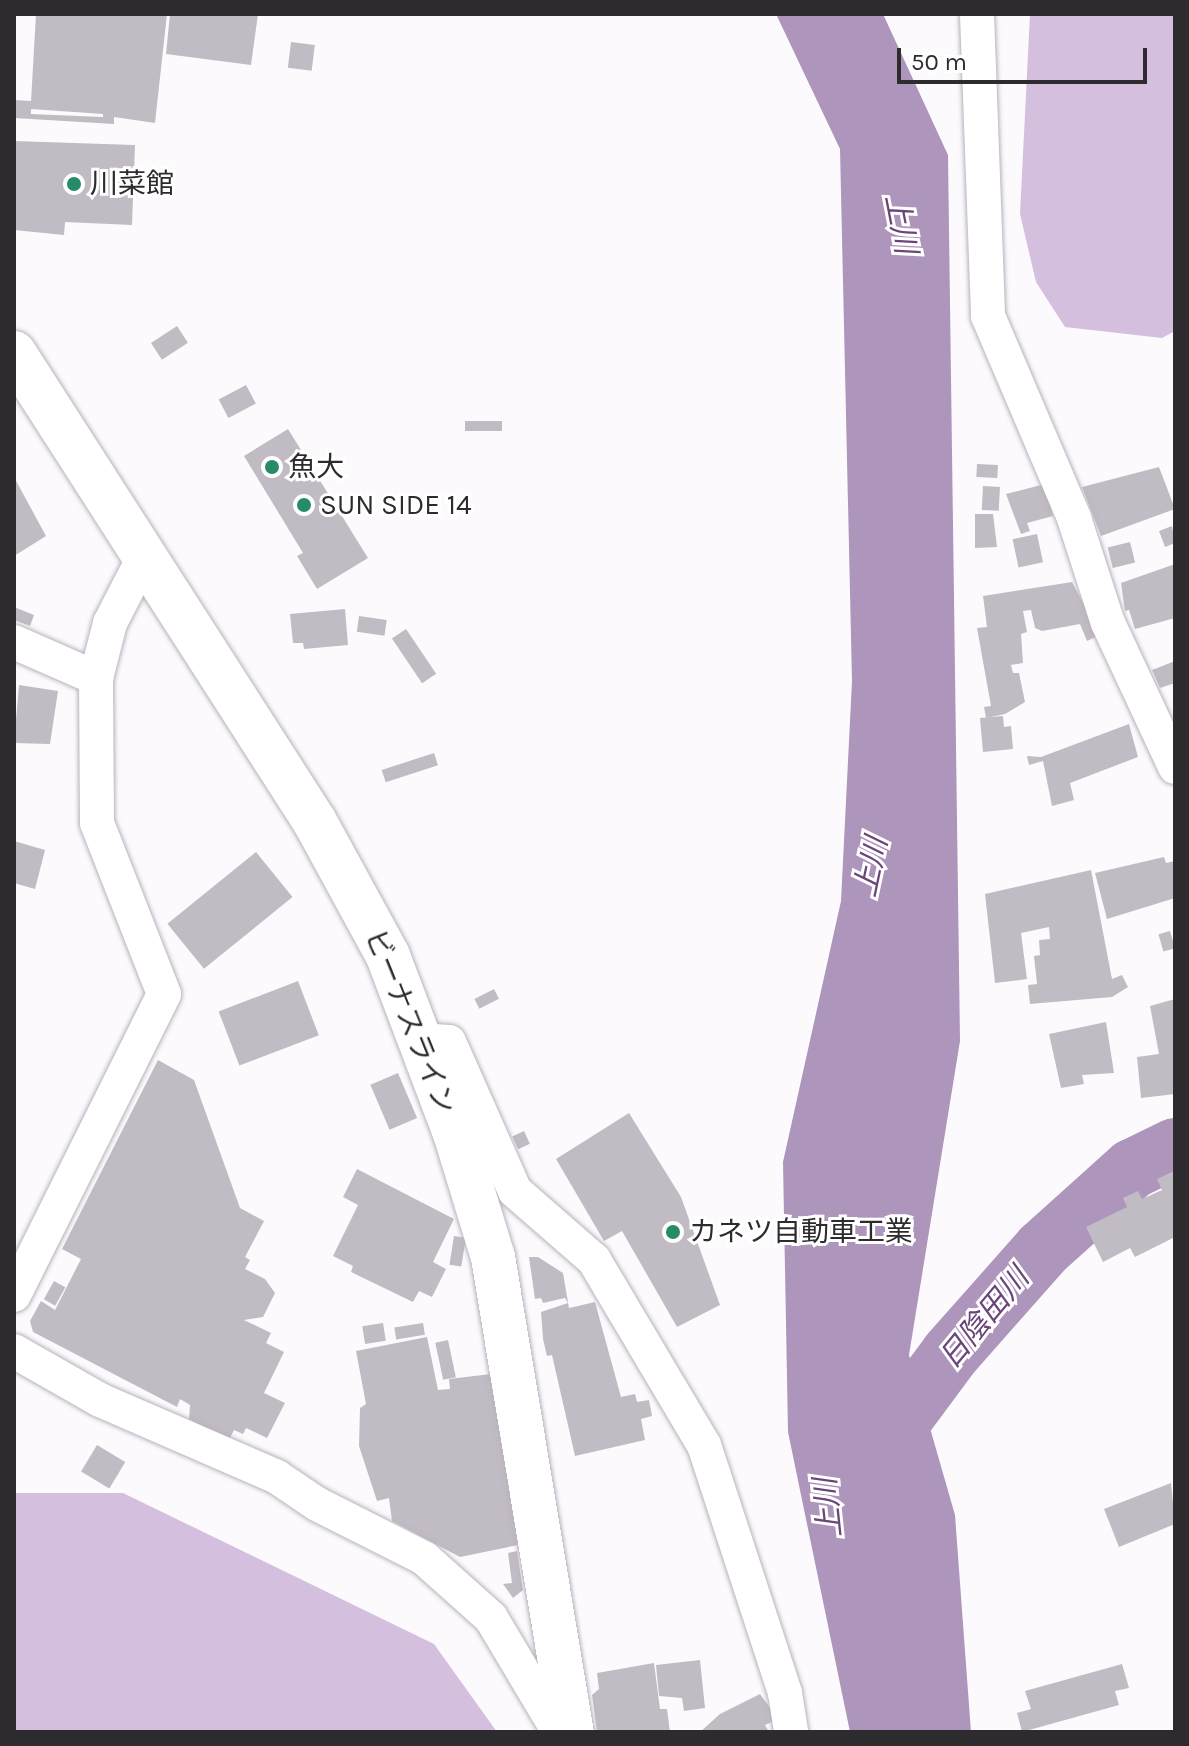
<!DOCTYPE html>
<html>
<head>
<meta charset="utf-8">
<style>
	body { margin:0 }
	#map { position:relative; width:1189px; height:1746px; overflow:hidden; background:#fdfafe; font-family:Karla,"Noto Sans JP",sans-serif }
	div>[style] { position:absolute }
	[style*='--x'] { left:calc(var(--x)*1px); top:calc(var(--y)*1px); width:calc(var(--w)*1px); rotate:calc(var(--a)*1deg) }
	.green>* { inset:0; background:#d4bfde }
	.water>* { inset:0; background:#ae95bb }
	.river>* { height:60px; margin:-30px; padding:0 30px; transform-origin:30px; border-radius:30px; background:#ae95bb }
	.building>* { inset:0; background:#c1bbc4; transform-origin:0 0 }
	.roads { filter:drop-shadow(0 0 2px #b8b2bb) drop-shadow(0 0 2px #b8b2bb) }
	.minor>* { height:34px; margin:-17px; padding:0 17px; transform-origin:17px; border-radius:17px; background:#fff }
	.secondary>* { height:44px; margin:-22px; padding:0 22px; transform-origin:22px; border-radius:22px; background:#fff }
	.dots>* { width:22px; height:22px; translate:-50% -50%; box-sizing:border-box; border:4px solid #fff; border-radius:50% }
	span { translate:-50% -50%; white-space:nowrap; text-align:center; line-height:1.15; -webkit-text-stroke:6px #fff; paint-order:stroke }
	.poi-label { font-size:28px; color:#2d2b2e }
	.left { translate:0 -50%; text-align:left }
	.street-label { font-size:28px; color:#2d2b2e }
	.water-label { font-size:30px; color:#694579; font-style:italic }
	.frame { position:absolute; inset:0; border:16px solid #2d2b2e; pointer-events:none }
	.scale { position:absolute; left:897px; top:48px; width:250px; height:36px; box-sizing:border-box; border:4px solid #2d2b2e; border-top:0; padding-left:10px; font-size:24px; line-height:28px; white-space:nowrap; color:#2d2b2e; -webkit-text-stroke:6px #fff; paint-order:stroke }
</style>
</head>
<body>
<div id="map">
	<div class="green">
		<i style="clip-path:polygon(1030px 14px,1175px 14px,1175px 331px,1162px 338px,1065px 327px,1036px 282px,1020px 214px)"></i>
		<i style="clip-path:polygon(14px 1493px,123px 1493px,434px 1644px,497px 1732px,14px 1732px)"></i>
	</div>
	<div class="water">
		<i style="clip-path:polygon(776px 14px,883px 14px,948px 155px,960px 1041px,909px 1355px,955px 1515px,971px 1732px,850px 1732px,788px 1432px,783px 1162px,841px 901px,852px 681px,840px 149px)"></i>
	</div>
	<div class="river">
		<i style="--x:871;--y:1461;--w:134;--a:-53.5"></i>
		<i style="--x:951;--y:1353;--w:139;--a:-48.5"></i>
		<i style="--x:1043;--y:1249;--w:120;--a:-42"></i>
		<i style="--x:1132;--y:1169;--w:48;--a:-26"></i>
	</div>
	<div class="building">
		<i style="clip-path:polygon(evenodd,36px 14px,167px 14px,155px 123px,114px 117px,114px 124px,14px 118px,14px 100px,31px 101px,36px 14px,31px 109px,103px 114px,103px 117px,31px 114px,31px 109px)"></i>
		<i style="clip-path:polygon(170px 14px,258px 14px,251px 65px,166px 54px)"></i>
		<i style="left:291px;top:42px;width:24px;height:26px;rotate:7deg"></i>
		<i style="clip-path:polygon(14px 141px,135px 145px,132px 225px,65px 222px,64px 235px,14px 230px)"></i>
		<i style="left:177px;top:326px;width:20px;height:31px;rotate:57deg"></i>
		<i style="left:246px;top:385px;width:21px;height:31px;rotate:62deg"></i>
		<i style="left:465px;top:421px;width:37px;height:10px"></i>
		<i style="clip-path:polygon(288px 429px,368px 558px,317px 589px,297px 556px,303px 553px,244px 456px)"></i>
		<i style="left:977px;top:464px;width:21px;height:13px;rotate:3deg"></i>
		<i style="clip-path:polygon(1159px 467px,1175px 509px,1101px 536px,1082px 487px)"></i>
		<i style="clip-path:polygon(14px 477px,46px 536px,14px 556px)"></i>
		<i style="clip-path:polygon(1045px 484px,1053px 516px,1027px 523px,1030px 531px,1021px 534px,1006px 494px)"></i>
		<i style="left:983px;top:486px;width:17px;height:24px;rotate:3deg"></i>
		<i style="clip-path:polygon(975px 514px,993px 514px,997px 547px,975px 548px)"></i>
		<i style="clip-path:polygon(1172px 526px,1175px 543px,1165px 547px,1159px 531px)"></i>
		<i style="left:1037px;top:534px;width:29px;height:25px;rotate:78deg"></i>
		<i style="left:1130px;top:542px;width:21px;height:23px;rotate:76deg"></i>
		<i style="clip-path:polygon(1175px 564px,1175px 618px,1135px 629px,1129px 610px,1125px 611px,1121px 583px)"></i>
		<i style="clip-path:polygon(1072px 582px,1100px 635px,1087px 641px,1080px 624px,1042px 631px,1035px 628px,1031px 610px,1023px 611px,1027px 632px,1021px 634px,1023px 663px,1011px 665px,1013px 673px,1019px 673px,1025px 702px,1005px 714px,986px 718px,984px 707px,991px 706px,977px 628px,987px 627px,983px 596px)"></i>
		<i style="clip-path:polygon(14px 607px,34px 615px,30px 626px,14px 620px)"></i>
		<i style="clip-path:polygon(345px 609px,348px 645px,304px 649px,303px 643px,293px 643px,290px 614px)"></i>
		<i style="left:359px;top:616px;width:28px;height:16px;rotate:8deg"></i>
		<i style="left:406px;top:629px;width:54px;height:17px;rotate:56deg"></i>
		<i style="clip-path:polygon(1175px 661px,1175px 683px,1160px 688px,1152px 670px)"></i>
		<i style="clip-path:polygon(19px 685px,58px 691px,50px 744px,14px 743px)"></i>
		<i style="clip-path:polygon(1003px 716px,1004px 727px,1011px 726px,1013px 749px,983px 752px,980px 718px)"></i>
		<i style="clip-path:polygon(1129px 724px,1138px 757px,1070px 783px,1074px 800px,1052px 806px,1043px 761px,1029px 765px,1027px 756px,1041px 757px)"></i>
		<i style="left:434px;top:753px;width:13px;height:55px;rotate:72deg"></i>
		<i style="clip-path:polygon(14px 841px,45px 850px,35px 889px,14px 883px)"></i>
		<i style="left:256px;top:852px;width:58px;height:114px;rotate:51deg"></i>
		<i style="clip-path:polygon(1164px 857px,1166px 863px,1175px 861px,1175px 898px,1107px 919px,1095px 873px)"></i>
		<i style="clip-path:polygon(1091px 870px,1112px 979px,1122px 975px,1128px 987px,1112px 997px,1030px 1004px,1028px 985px,1037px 984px,1034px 956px,1040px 955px,1039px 940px,1050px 939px,1049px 927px,1021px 933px,1027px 979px,995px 983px,985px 894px)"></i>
		<i style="left:1170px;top:931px;width:18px;height:12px;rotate:74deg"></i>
		<i style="left:298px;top:981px;width:58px;height:85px;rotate:69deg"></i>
		<i style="left:494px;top:989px;width:11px;height:22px;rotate:63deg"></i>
		<i style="clip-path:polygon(1175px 999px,1175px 1094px,1141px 1098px,1137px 1057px,1159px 1054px,1150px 1006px)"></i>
		<i style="clip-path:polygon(1106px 1022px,1114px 1073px,1082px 1075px,1084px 1084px,1061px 1088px,1049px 1034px)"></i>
		<i style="clip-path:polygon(158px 1060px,194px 1080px,240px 1208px,264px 1221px,245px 1257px,250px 1260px,245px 1269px,265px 1279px,275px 1293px,263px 1317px,244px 1320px,271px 1333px,266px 1343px,284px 1352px,264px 1393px,285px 1403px,267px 1438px,246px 1428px,243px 1434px,234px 1430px,229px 1440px,189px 1419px,190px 1405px,180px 1399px,177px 1407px,33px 1332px,30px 1321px,41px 1301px,55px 1310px,81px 1259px,62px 1249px)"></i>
		<i style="left:398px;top:1073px;width:49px;height:30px;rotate:67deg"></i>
		<i style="clip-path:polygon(629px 1113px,681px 1197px,720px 1305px,677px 1327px,622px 1231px,604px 1241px,556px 1159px)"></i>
		<i style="left:524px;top:1131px;width:14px;height:13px;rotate:65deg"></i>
		<i style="clip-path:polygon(357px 1169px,454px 1219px,433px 1262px,446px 1269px,432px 1297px,419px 1291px,413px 1302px,351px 1272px,353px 1266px,333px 1256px,358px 1205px,343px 1197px)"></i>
		<i style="clip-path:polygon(1174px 1171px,1175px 1237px,1135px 1257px,1130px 1248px,1103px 1262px,1086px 1227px,1127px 1207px,1123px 1198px,1138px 1191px,1142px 1199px,1162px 1190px,1157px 1179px)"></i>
		<i style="left:454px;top:1236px;width:12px;height:29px;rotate:9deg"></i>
		<i style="clip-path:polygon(529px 1257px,538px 1257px,563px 1273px,569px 1308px,595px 1302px,621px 1397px,635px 1394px,637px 1402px,649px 1400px,652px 1416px,641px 1419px,645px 1440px,575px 1456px,552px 1355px,547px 1356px,543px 1339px,541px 1312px,568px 1303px,565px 1298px,543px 1303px,541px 1298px,535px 1299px)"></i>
		<i style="left:54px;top:1281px;width:13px;height:21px;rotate:29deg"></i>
		<i style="left:383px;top:1323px;width:18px;height:21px;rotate:81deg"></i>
		<i style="left:423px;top:1323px;width:12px;height:29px;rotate:81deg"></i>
		<i style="clip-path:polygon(427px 1337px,438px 1390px,450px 1389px,449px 1379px,491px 1374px,518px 1545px,460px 1557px,392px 1521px,389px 1498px,377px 1501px,359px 1446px,360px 1408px,366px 1404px,356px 1351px)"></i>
		<i style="left:448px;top:1340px;width:38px;height:13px;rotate:78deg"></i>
		<i style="left:97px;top:1445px;width:33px;height:31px;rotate:31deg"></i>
		<i style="clip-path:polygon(1171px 1483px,1175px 1524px,1119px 1547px,1104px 1509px)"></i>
		<i style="clip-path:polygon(517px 1551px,523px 1590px,513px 1598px,503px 1584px,512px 1583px,508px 1553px)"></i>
		<i style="clip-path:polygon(700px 1660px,705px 1708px,684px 1711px,682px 1698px,659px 1696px,656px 1665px)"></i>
		<i style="clip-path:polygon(654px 1663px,660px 1709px,667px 1709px,670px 1732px,597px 1732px,592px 1695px,599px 1689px,597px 1673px)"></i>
		<i style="clip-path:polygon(1122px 1664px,1129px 1688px,1115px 1691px,1119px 1705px,1022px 1732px,1017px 1713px,1031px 1709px,1025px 1691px)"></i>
		<i style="clip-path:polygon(760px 1694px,778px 1719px,765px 1725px,769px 1732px,700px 1732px,720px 1714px)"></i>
	</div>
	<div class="roads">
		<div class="minor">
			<i style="--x:977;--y:14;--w:302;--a:87.9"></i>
			<i style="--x:988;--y:316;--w:220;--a:66.9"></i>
			<i style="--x:1074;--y:518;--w:110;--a:72.1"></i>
			<i style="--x:1108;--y:623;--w:159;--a:65"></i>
			<i style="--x:14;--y:642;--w:90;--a:23.7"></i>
			<i style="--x:420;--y:1040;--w:29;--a:4"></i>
			<i style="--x:449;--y:1042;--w:163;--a:66.1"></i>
			<i style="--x:515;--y:1191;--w:105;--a:41.1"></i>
			<i style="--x:594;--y:1260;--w:215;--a:59.3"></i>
			<i style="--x:704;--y:1445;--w:261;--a:71.9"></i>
			<i style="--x:785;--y:1693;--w:39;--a:81"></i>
			<i style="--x:14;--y:1295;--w:336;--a:-63.5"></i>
			<i style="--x:164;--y:994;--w:184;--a:-111.4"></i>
			<i style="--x:97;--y:823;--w:145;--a:-90.4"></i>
			<i style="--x:96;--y:678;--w:57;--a:-75.7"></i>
			<i style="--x:110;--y:623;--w:72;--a:-62.7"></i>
			<i style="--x:14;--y:1351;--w:99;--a:29.7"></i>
			<i style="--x:100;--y:1400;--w:193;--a:23.5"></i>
			<i style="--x:277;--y:1477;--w:48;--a:34"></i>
			<i style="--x:317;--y:1504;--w:120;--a:26.8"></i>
			<i style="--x:424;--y:1558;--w:90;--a:41.8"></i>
			<i style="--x:491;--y:1618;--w:133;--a:59.2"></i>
		</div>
		<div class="secondary">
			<i style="--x:14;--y:353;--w:557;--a:57.31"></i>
			<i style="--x:315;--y:822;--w:153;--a:61.4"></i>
			<i style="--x:388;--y:956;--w:189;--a:69.3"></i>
			<i style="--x:455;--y:1133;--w:130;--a:73"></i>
			<i style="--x:493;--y:1257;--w:482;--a:80.6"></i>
		</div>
	</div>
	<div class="dots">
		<i style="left:74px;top:184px;background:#258c67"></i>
		<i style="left:272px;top:467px;background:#258c67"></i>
		<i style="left:304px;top:505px;background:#258c67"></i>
		<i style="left:673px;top:1232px;background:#258c67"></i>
	</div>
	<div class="poi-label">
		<span class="left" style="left:90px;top:184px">川菜館</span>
		<span class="left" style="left:288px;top:467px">魚大</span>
		<span class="left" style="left:320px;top:505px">SUN SIDE 14</span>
		<span class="left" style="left:689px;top:1232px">カネツ自動車工業</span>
	</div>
	<div class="street-label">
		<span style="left:410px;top:1022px;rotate:68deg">ビーナスライン</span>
	</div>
	<div class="water-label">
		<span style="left:901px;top:224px;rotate:79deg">上川</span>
		<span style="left:871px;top:867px;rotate:-78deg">上川</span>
		<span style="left:984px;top:1318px;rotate:-50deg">日陰田川</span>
		<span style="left:828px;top:1508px;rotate:-96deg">上川</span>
	</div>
	<div class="frame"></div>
	<div class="scale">50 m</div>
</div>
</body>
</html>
